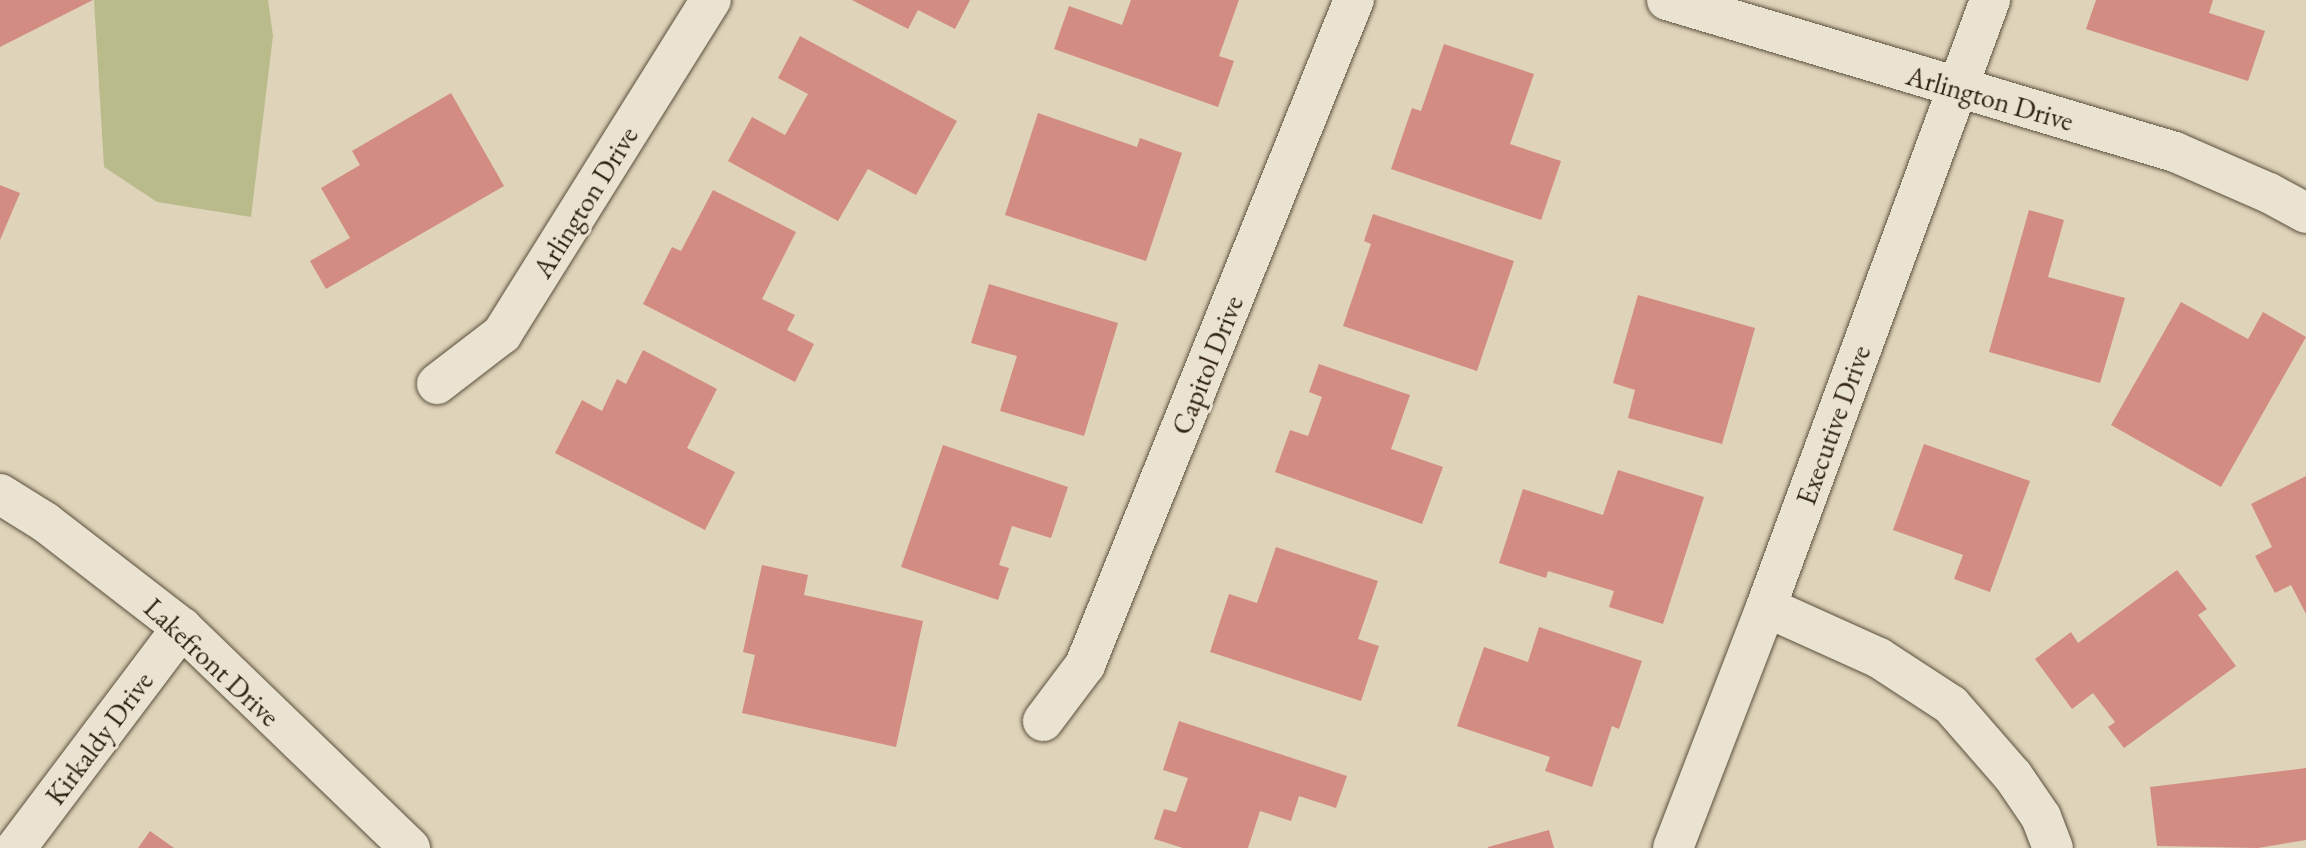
<!DOCTYPE html>
<html>
<head>
<meta charset="utf-8">
<style>
	body { margin:0 }
	#map { position:relative; width:2306px; height:848px; overflow:hidden; background:#dfd4ba; font-family:"EB Garamond",serif }
	div>[style] { position:absolute }
	[style*='--x'] { left:calc(var(--x)*1px); top:calc(var(--y)*1px); width:calc(var(--w)*1px); rotate:calc(var(--a)*1deg) }
	.green>* { inset:0; background:#b9bb8b }
	.building>* { inset:0; background:#d28c81 }
	.roads { filter:drop-shadow(0 0 2px #5c503d) drop-shadow(0 0 2px #5c503d) }
	.minor>* { height:40px; margin:-20px; padding:0 20px; transform-origin:20px; border-radius:20px; background:#eae3d2 }
	span { translate:-50% -50%; white-space:nowrap; text-align:center; line-height:1.15; -webkit-text-stroke:6px #eae3d2; paint-order:stroke }
	.street-label { font-size:28px; color:#312413 }
</style>
</head>
<body>
<div id="map">
	<div class="green">
		<i style="clip-path:polygon(94px 0,268px 0,273px 36px,251px 217px,157px 202px,104px 167px)"></i>
	</div>
	<div class="building">
		<i style="clip-path:polygon(0 0,93px 0,0 47px)"></i>
		<i style="clip-path:polygon(852px 0,970px 0,955px 29px,918px 10px,908px 29px)"></i>
		<i style="clip-path:polygon(1131px 0,1239px 0,1219px 56px,1234px 61px,1218px 107px,1054px 49px,1069px 6px,1122px 25px)"></i>
		<i style="clip-path:polygon(2096px 0,2213px 0,2209px 13px,2265px 31px,2248px 81px,2086px 29px)"></i>
		<i style="clip-path:polygon(800px 36px,957px 121px,916px 195px,868px 169px,838px 221px,728px 161px,752px 117px,785px 135px,808px 94px,778px 78px)"></i>
		<i style="clip-path:polygon(1444px 44px,1534px 74px,1510px 144px,1561px 161px,1541px 220px,1391px 169px,1412px 108px,1421px 111px)"></i>
		<i style="clip-path:polygon(451px 93px,504px 186px,326px 289px,310px 261px,350px 238px,321px 188px,360px 165px,352px 151px)"></i>
		<i style="clip-path:polygon(1038px 113px,1137px 147px,1140px 138px,1182px 153px,1146px 261px,1005px 215px)"></i>
		<i style="clip-path:polygon(0 185px,20px 193px,0 240px)"></i>
		<i style="clip-path:polygon(713px 190px,796px 232px,762px 299px,795px 315px,787px 330px,814px 344px,795px 382px,643px 304px,672px 247px,681px 251px)"></i>
		<i style="clip-path:polygon(2029px 210px,2064px 220px,2048px 277px,2125px 298px,2100px 383px,1989px 352px)"></i>
		<i style="clip-path:polygon(1373px 214px,1514px 261px,1477px 371px,1343px 326px,1371px 244px,1364px 241px)"></i>
		<i style="clip-path:polygon(989px 284px,1118px 323px,1084px 436px,1000px 411px,1017px 356px,971px 343px)"></i>
		<i style="clip-path:polygon(1638px 295px,1755px 328px,1722px 444px,1628px 418px,1635px 390px,1613px 383px)"></i>
		<i style="clip-path:polygon(2181px 302px,2248px 339px,2263px 312px,2306px 337px,2221px 487px,2111px 425px)"></i>
		<i style="clip-path:polygon(643px 350px,717px 389px,687px 448px,735px 472px,705px 530px,555px 453px,582px 400px,602px 411px,617px 379px,626px 384px)"></i>
		<i style="clip-path:polygon(1319px 364px,1410px 395px,1391px 449px,1443px 467px,1422px 524px,1275px 472px,1290px 430px,1308px 436px,1322px 397px,1309px 392px)"></i>
		<i style="clip-path:polygon(1924px 444px,2030px 481px,1990px 592px,1954px 579px,1963px 555px,1893px 530px)"></i>
		<i style="clip-path:polygon(943px 445px,1068px 487px,1051px 538px,1012px 526px,999px 565px,1009px 568px,998px 600px,901px 567px)"></i>
		<i style="clip-path:polygon(1618px 470px,1704px 497px,1663px 624px,1609px 607px,1614px 591px,1548px 571px,1546px 578px,1499px 563px,1523px 489px,1603px 515px)"></i>
		<i style="clip-path:polygon(2306px 476px,2306px 614px,2291px 585px,2275px 593px,2255px 556px,2272px 547px,2251px 504px)"></i>
		<i style="clip-path:polygon(1276px 547px,1378px 581px,1358px 639px,1379px 646px,1361px 701px,1210px 652px,1229px 594px,1257px 603px)"></i>
		<i style="clip-path:polygon(762px 565px,808px 575px,804px 595px,923px 621px,896px 747px,742px 713px,755px 655px,743px 652px)"></i>
		<i style="clip-path:polygon(2177px 570px,2207px 609px,2198px 615px,2236px 666px,2124px 748px,2108px 727px,2115px 722px,2093px 693px,2072px 709px,2035px 659px,2071px 632px,2078px 643px)"></i>
		<i style="clip-path:polygon(1539px 627px,1642px 661px,1619px 729px,1612px 726px,1592px 787px,1545px 771px,1550px 757px,1457px 726px,1484px 647px,1528px 662px)"></i>
		<i style="clip-path:polygon(1179px 721px,1347px 776px,1336px 808px,1299px 796px,1291px 821px,1260px 811px,1248px 848px,1183px 848px,1154px 839px,1164px 809px,1176px 812px,1188px 778px,1163px 770px)"></i>
		<i style="clip-path:polygon(2306px 768px,2306px 840px,2258px 848px,2157px 846px,2150px 787px)"></i>
		<i style="clip-path:polygon(1549px 830px,1554px 848px,1488px 848px,1488px 847px)"></i>
		<i style="clip-path:polygon(150px 831px,174px 848px,138px 848px)"></i>
	</div>
	<div class="roads">
		<div class="minor">
			<i style="--x:1667;--y:0;--w:530;--a:16.66"></i>
			<i style="--x:2175;--y:152;--w:103;--a:23.6"></i>
			<i style="--x:2269;--y:193;--w:42;--a:28.4"></i>
			<i style="--x:437;--y:384;--w:82;--a:-37.6"></i>
			<i style="--x:502;--y:334;--w:394;--a:-58"></i>
			<i style="--x:0;--y:494;--w:53;--a:31.9"></i>
			<i style="--x:45;--y:522;--w:173;--a:37.7"></i>
			<i style="--x:182;--y:628;--w:317;--a:44"></i>
			<i style="--x:1766;--y:607;--w:124;--a:24.3"></i>
			<i style="--x:1879;--y:658;--w:86;--a:33.1"></i>
			<i style="--x:1951;--y:705;--w:94;--a:48.9"></i>
			<i style="--x:2013;--y:776;--w:50;--a:55.7"></i>
			<i style="--x:2041;--y:817;--w:33;--a:69"></i>
			<i style="--x:1043;--y:721;--w:70;--a:-53.1"></i>
			<i style="--x:1085;--y:665;--w:717;--a:-67.98"></i>
			<i style="--x:16;--y:848;--w:276;--a:-53"></i>
			<i style="--x:1673;--y:848;--w:258;--a:-68.9"></i>
			<i style="--x:1766;--y:607;--w:647;--a:-69.74"></i>
		</div>
	</div>
	<div class="street-label">
		<span style="left:1990px;top:98px;rotate:16deg">Arlington Drive</span>
		<span style="left:585px;top:202px;rotate:-58deg">Arlington Drive</span>
		<span style="left:1207px;top:365px;rotate:-68deg">Capitol Drive</span>
		<span style="left:1833px;top:425px;rotate:-70deg">Executive Drive</span>
		<span style="left:212px;top:662px;rotate:43deg">Lakefront Drive</span>
		<span style="left:99px;top:738px;rotate:-53deg">Kirkaldy Drive</span>
	</div>
</div>
</body>
</html>
